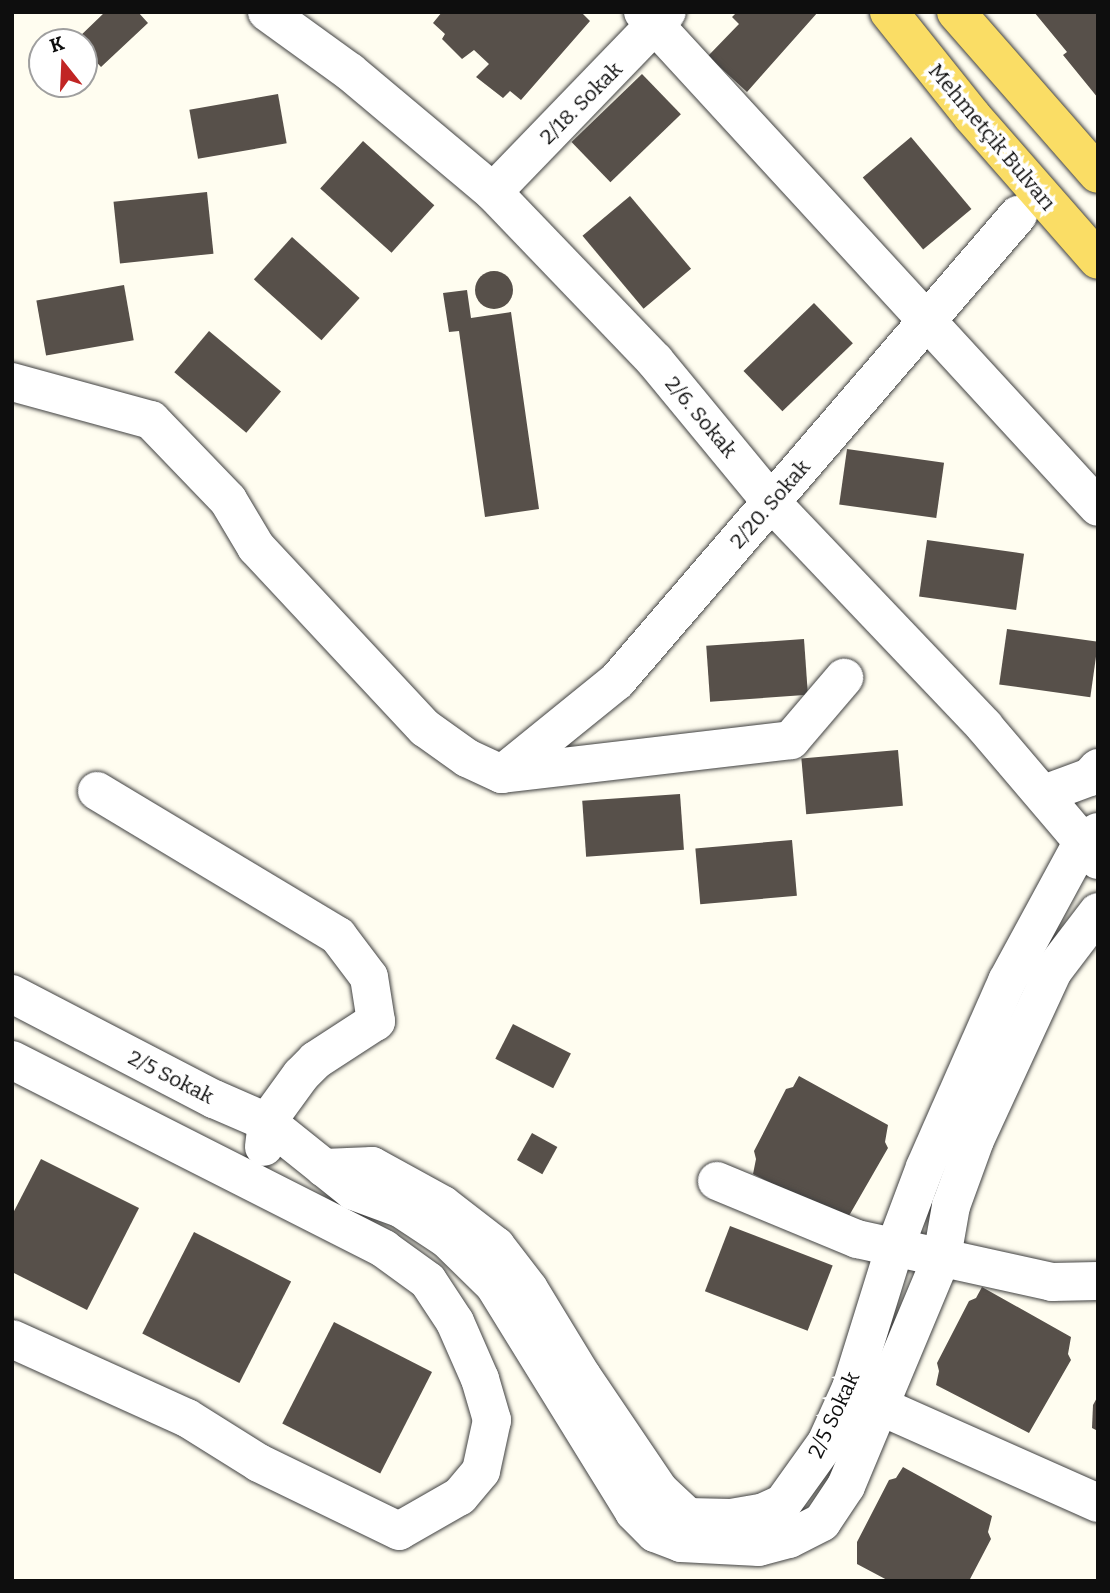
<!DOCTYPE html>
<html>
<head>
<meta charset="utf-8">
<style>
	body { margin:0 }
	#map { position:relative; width:1110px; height:1593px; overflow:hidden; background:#fffdf0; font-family:Bitter,serif }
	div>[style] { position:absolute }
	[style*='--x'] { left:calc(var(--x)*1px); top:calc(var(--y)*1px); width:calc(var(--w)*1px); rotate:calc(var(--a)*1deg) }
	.building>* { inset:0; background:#57504a; transform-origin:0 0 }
	.round { border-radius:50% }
	.roads { filter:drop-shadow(0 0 2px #414141) drop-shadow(0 0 2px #414141) }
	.minor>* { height:38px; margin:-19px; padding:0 19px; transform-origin:19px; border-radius:19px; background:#fff }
	.major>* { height:38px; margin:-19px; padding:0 19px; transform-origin:19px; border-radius:19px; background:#fadd65 }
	span { translate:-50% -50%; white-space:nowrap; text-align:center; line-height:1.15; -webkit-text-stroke:7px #fff; paint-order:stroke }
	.street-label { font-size:21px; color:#0e0e0e }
	.frame { position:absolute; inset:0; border:14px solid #0e0e0e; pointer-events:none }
	.north { position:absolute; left:28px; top:28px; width:70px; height:70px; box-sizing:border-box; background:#fff; border:2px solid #9f9f9f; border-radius:50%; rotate:342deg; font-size:19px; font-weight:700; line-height:28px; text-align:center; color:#0e0e0e }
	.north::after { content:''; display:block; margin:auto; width:24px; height:32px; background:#c12524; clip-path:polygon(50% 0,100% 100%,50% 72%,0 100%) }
</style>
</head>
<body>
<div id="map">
	<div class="building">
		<i style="clip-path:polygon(105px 12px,138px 12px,148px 23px,101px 67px,84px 49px,84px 42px,76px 40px)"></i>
		<i style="clip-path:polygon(442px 12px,581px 12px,590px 21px,521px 100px,510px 91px,503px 98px,476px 77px,489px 64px,474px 50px,462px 59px,442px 39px,445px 34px,433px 23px)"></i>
		<i style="clip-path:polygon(737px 12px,818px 12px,747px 92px,708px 56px,739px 24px,732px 17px)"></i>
		<i style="clip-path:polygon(1034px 12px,1098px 12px,1098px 98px,1063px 55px,1067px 52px)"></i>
		<i style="left:642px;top:74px;width:56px;height:98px;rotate:46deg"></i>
		<i style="left:278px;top:94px;width:50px;height:90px;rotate:80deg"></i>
		<i style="left:911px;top:137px;width:94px;height:63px;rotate:50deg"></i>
		<i style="left:363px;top:141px;width:96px;height:64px;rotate:42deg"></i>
		<i style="left:207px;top:192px;width:62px;height:94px;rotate:84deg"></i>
		<i style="left:630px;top:196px;width:95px;height:62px;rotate:50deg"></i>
		<i style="left:292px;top:237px;width:91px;height:57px;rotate:42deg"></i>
		<i class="round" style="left:475px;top:271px;width:38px;height:38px"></i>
		<i style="left:124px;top:285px;width:56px;height:89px;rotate:80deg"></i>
		<i style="clip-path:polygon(467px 290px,471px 318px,511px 312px,539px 509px,485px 517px,459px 331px,449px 332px,443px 293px)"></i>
		<i style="left:814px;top:303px;width:56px;height:98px;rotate:46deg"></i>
		<i style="left:209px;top:331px;width:94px;height:54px;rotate:40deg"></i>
		<i style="left:847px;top:449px;width:98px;height:56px;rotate:8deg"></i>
		<i style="left:927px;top:540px;width:98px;height:57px;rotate:8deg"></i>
		<i style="left:1007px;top:629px;width:92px;height:56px;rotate:8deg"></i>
		<i style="left:804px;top:639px;width:56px;height:98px;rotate:86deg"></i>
		<i style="left:898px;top:750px;width:56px;height:97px;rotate:85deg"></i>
		<i style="left:680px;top:794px;width:56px;height:98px;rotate:86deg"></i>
		<i style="left:792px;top:840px;width:56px;height:97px;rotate:85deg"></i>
		<i style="left:513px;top:1024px;width:65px;height:39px;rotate:27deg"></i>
		<i style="clip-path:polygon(799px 1076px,888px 1125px,885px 1142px,888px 1148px,846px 1221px,753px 1174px,756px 1159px,754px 1151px,786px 1089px,793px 1087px)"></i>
		<i style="left:532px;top:1133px;width:29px;height:31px;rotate:29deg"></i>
		<i style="clip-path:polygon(41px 1159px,139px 1208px,87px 1310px,12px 1272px,12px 1215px)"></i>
		<i style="left:730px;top:1226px;width:110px;height:70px;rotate:21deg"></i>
		<i style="left:194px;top:1232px;width:109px;height:114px;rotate:27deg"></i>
		<i style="clip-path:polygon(982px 1287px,1071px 1337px,1068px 1354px,1071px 1360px,1029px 1433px,936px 1385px,939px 1371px,937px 1363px,969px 1301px,976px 1298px)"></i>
		<i style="left:334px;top:1322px;width:110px;height:114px;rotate:27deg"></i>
		<i style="clip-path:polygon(1098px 1396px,1098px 1431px,1092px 1428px,1093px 1405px)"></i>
		<i style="clip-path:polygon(903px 1467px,992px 1516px,988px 1532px,991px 1539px,969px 1581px,889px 1581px,857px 1564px,857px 1542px,889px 1480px,896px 1478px)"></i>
	</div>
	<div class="roads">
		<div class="minor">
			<i style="--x:267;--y:12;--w:102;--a:35.9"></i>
			<i style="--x:350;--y:72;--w:187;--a:40"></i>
			<i style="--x:493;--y:192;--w:234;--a:46.2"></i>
			<i style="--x:655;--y:361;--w:184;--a:50.5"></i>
			<i style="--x:772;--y:503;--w:308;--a:46.4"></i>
			<i style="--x:984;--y:726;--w:176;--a:49.6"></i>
			<i style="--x:643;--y:12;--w:672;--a:47.41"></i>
			<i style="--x:493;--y:192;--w:250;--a:-46"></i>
			<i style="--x:12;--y:382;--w:144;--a:15.3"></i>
			<i style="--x:151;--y:420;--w:111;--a:46.1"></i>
			<i style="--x:228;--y:500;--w:55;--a:59.2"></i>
			<i style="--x:256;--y:547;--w:248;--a:47"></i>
			<i style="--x:425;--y:728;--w:52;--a:35.5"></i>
			<i style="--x:467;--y:758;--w:38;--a:25"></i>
			<i style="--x:502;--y:774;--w:291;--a:-6.7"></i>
			<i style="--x:791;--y:740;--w:82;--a:-49.5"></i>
			<i style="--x:502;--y:774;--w:148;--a:-39"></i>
			<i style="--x:617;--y:681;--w:615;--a:-49.29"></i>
			<i style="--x:97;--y:791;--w:281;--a:31"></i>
			<i style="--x:338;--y:936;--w:51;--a:52.9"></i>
			<i style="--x:369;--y:977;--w:45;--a:81"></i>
			<i style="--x:376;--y:1021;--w:72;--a:147"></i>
			<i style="--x:316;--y:1060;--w:21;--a:135"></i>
			<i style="--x:301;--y:1075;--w:58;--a:125.9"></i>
			<i style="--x:267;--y:1122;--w:25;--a:97"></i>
			<i style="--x:1044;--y:794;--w:49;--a:-20.3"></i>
			<i style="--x:1090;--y:777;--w:12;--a:-48"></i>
			<i style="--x:12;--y:994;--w:228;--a:27.5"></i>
			<i style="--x:214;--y:1099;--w:58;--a:23.5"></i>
			<i style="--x:267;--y:1122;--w:110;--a:38.7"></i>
			<i style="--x:353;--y:1191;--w:50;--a:19.9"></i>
			<i style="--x:400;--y:1208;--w:56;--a:33.4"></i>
			<i style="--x:447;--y:1239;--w:66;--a:44.4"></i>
			<i style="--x:494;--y:1285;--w:267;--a:58.3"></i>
			<i style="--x:634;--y:1512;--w:30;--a:45"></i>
			<i style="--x:655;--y:1533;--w:28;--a:21"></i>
			<i style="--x:681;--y:1543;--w:78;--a:2.9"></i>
			<i style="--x:759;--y:1547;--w:31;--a:-15"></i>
			<i style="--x:789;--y:1539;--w:37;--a:-27"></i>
			<i style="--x:822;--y:1522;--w:43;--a:-56.3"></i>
			<i style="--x:846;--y:1486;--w:248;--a:-67.3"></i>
			<i style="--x:942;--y:1257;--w:52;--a:-80"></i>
			<i style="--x:951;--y:1206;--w:70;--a:-70"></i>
			<i style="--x:975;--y:1140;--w:186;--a:-65.2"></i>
			<i style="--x:1053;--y:971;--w:74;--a:-52.7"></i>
			<i style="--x:12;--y:1060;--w:417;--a:26.9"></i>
			<i style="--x:384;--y:1249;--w:54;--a:36"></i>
			<i style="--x:428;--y:1281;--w:49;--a:56.6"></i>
			<i style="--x:455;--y:1322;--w:62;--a:66.3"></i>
			<i style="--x:480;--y:1379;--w:43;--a:73.7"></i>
			<i style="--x:492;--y:1420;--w:52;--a:102.2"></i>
			<i style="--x:481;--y:1471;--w:33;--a:130"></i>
			<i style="--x:460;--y:1496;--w:70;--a:150.2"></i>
			<i style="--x:399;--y:1531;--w:156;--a:-154.1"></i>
			<i style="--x:259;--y:1463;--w:85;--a:-148"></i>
			<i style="--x:187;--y:1418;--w:192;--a:-155.7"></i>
			<i style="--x:324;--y:1168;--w:48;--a:-2.4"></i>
			<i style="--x:372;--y:1166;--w:81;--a:28.8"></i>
			<i style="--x:443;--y:1205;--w:67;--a:37.7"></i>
			<i style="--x:496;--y:1246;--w:54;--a:52.5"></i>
			<i style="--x:529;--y:1289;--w:102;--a:58.7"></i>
			<i style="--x:582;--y:1376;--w:139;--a:55.9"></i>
			<i style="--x:660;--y:1491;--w:38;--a:43"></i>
			<i style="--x:688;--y:1517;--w:43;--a:1.3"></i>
			<i style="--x:731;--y:1518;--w:34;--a:-10"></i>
			<i style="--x:764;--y:1512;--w:21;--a:-25"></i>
			<i style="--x:783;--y:1503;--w:74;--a:-54.4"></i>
			<i style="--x:826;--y:1443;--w:60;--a:-65.6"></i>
			<i style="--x:851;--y:1388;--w:148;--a:-72.7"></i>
			<i style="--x:895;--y:1247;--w:85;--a:-69.4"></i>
			<i style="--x:925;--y:1167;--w:203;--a:-66.2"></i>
			<i style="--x:1007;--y:981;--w:157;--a:-61.5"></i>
			<i style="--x:1082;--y:843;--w:19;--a:-35"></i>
			<i style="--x:717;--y:1181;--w:152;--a:22.5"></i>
			<i style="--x:857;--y:1239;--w:200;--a:12.4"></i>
			<i style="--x:1052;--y:1282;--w:46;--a:-1.2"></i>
			<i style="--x:859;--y:1393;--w:25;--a:32"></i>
			<i style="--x:880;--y:1406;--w:239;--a:24"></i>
		</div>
		<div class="major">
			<i style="--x:889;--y:12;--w:133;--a:51.4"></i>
			<i style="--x:972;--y:116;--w:191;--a:48.8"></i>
			<i style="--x:956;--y:12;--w:215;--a:48.8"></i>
		</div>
	</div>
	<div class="street-label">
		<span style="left:581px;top:103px;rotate:-45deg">2/18. Sokak</span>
		<span style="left:992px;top:137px;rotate:50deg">Mehmetçik Bulvarı</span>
		<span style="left:701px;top:417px;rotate:50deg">2/6. Sokak</span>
		<span style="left:770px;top:504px;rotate:-49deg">2/20. Sokak</span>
		<span style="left:171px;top:1077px;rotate:27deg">2/5 Sokak</span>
		<span style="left:834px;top:1415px;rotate:-65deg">2/5 Sokak</span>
	</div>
	<div class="frame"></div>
	<div class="north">K</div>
</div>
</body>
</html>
